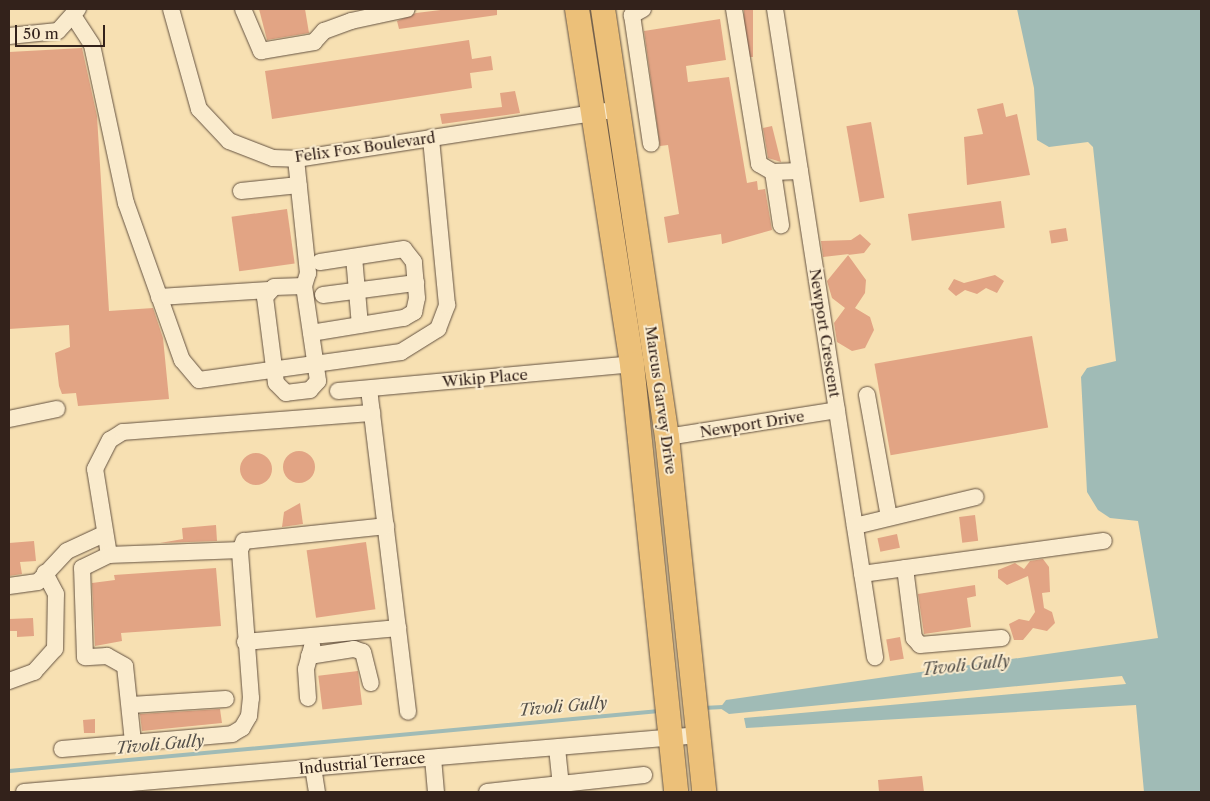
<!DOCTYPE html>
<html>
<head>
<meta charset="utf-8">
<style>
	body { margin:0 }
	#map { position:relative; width:1210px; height:801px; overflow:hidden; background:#f7e0b2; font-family:"Libre Caslon Text",serif }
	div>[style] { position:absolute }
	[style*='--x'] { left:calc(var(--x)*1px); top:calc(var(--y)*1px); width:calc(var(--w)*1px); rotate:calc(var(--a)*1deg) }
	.water>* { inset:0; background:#a0bbb6 }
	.stream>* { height:4px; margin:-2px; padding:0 2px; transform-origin:2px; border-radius:2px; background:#a0bbb6 }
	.building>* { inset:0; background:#e2a484; transform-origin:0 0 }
	.round { border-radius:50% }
	.roads { filter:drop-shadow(0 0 1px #645241) drop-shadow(0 0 1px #645241) }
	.minor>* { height:16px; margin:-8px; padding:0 8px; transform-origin:8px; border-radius:8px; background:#faebcd }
	.highway>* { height:24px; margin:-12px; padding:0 12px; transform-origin:12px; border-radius:12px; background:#ecc079 }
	span { translate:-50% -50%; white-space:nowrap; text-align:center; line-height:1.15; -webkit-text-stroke:4px #faebcd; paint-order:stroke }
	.street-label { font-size:15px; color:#33221b }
	.water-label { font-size:16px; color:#54504a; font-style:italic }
	.frame { position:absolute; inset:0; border:10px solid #33221b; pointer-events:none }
	.scale { position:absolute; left:15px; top:25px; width:90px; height:22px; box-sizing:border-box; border:2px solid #33221b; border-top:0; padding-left:6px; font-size:15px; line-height:18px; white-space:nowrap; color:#33221b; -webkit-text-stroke:4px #faebcd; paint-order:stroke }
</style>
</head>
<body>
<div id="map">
	<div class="water">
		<i style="clip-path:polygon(1017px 9px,1201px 9px,1201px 792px,1144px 792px,1136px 705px,746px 728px,744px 718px,1126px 684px,1122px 676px,729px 714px,720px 708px,726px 700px,1158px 638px,1138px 521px,1110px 518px,1098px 510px,1087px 492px,1081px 377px,1087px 368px,1116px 361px,1093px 147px,1088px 142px,1049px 147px,1037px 140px,1034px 88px)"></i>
	</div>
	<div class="stream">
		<i style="--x:703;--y:708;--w:20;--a:-3"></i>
		<i style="--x:9;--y:771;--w:653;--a:-5.27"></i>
	</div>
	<div class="building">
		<i style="clip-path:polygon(259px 9px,305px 9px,309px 33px,267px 40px)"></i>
		<i style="clip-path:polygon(449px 9px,497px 9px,497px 15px,399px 29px,397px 21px,416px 13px)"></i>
		<i style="left:744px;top:9px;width:9px;height:48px"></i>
		<i style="clip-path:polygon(720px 19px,726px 60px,686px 66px,688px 82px,729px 77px,747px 183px,757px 181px,758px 190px,765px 189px,772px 230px,722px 244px,721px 234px,668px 243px,664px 217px,679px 214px,668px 145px,660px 146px,644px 31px)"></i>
		<i style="clip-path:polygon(469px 40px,472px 59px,491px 56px,493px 70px,470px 73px,472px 88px,272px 119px,265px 71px)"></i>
		<i style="clip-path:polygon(82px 48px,97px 116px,109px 311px,153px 308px,163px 338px,169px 399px,78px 406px,76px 393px,62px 394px,59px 386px,55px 353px,70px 347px,69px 325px,9px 329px,9px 52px)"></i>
		<i style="clip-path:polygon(515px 91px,520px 113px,442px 124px,440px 114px,502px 107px,500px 93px)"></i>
		<i style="clip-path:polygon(1003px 103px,1006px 117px,1017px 114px,1030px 175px,967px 185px,964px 137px,983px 134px,977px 109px)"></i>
		<i style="left:871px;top:122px;width:77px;height:25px;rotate:80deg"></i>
		<i style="clip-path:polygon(772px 126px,781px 162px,768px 158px,763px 128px)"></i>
		<i style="left:1001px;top:201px;width:27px;height:94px;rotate:82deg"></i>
		<i style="left:287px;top:209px;width:55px;height:56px;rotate:82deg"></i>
		<i style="left:1066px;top:228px;width:13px;height:17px;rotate:81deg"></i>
		<i style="clip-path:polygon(860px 234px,871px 244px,864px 253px,848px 255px,866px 280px,865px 293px,855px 308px,870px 317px,874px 330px,865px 348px,852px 351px,837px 342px,834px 323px,845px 308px,832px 298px,827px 281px,849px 254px,823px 257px,821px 241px,851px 240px)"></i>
		<i style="clip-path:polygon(995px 275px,1004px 281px,997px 293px,986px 288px,977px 294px,965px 290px,956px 296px,948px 289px,954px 279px,964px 283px)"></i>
		<i style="left:1032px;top:336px;width:93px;height:160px;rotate:80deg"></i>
		<i class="round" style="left:283px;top:451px;width:32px;height:32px"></i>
		<i class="round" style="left:240px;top:453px;width:32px;height:32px"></i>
		<i style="clip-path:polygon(300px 503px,303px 524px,282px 527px,284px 512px)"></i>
		<i style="left:975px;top:515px;width:26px;height:16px;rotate:83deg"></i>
		<i style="clip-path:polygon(216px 525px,217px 541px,160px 543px,183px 539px,182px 528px)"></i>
		<i style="left:897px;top:534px;width:14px;height:20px;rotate:78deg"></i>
		<i style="clip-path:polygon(34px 541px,36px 561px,20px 562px,22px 574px,9px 576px,9px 543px)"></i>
		<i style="left:366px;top:542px;width:68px;height:60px;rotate:82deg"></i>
		<i style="clip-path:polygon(1043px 559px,1049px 567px,1050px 592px,1042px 593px,1044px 608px,1052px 612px,1055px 623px,1047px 631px,1033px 628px,1023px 640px,1014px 640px,1009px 624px,1019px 619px,1029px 621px,1035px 612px,1028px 576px,1007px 585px,998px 578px,998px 570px,1015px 563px,1024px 569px,1030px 561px)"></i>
		<i style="clip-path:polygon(216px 568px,221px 626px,121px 633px,122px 641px,95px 646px,92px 583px,115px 580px,114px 575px)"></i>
		<i style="clip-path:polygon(975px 585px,976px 596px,967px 598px,971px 627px,924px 634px,918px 594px)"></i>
		<i style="clip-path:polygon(33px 618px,34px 636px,17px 637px,17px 631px,9px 631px,9px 619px)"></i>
		<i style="left:900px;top:637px;width:22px;height:14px;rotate:80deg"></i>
		<i style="left:358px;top:671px;width:34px;height:40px;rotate:83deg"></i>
		<i style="clip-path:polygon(220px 709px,222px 723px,142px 731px,140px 714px)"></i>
		<i style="clip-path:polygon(95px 719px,95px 733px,84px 733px,83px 720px)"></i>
		<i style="clip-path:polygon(922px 776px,924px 792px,879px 792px,878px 780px)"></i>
	</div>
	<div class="roads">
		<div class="minor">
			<i style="--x:171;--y:9;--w:104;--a:74.4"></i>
			<i style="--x:199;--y:109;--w:44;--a:46.8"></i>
			<i style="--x:229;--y:141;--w:47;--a:21.1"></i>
			<i style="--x:273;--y:158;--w:23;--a:2"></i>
			<i style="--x:296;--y:159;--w:328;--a:-8.8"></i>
			<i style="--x:243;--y:9;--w:46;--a:66.8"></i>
			<i style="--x:261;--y:51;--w:54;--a:-9.6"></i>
			<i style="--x:314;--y:42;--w:15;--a:-48"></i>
			<i style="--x:324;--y:31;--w:29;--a:-20"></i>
			<i style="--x:351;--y:21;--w:57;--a:-12.1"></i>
			<i style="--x:643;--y:9;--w:13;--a:151"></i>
			<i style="--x:632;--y:15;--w:130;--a:81.6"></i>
			<i style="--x:734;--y:9;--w:157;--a:80.8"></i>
			<i style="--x:759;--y:164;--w:16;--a:30"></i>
			<i style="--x:773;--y:172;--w:27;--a:-2"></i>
			<i style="--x:775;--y:9;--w:656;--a:81.23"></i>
			<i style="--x:74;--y:17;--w:33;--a:57"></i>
			<i style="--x:92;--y:45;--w:162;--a:77.9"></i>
			<i style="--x:126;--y:203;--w:167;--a:70.4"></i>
			<i style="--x:182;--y:360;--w:26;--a:50"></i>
			<i style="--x:199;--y:380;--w:204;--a:-7.9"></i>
			<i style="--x:401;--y:352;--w:44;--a:-31.9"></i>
			<i style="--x:438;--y:329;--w:26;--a:-69"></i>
			<i style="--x:447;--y:305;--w:168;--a:-95.5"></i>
			<i style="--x:9;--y:36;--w:49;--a:-5.8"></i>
			<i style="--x:58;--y:31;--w:30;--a:-48"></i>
			<i style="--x:296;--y:159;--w:115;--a:84"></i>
			<i style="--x:308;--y:273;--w:14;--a:107"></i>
			<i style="--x:304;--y:286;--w:96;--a:81.6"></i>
			<i style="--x:318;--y:381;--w:12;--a:132"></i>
			<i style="--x:310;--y:390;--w:24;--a:173"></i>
			<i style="--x:286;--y:393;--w:14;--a:-135"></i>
			<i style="--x:276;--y:383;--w:87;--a:-97.3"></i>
			<i style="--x:265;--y:297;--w:13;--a:-48"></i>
			<i style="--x:274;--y:287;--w:30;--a:-2"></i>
			<i style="--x:773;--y:172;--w:54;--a:81.4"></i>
			<i style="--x:241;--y:191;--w:58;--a:-5.9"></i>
			<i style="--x:354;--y:257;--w:68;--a:85"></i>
			<i style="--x:323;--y:295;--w:94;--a:-7.4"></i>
			<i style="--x:159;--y:297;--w:110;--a:-3.6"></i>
			<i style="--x:311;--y:333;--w:94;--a:-9.2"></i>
			<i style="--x:404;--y:318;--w:12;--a:-31"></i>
			<i style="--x:414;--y:312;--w:14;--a:-78"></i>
			<i style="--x:417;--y:298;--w:36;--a:-95"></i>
			<i style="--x:414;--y:262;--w:16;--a:-128"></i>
			<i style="--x:404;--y:249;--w:85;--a:171.2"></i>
			<i style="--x:369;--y:389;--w:325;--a:83.1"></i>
			<i style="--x:338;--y:391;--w:295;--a:-5.2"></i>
			<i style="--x:867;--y:395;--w:124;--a:79.8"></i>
			<i style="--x:9;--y:419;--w:49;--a:-11.8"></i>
			<i style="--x:667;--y:437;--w:172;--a:-9"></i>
			<i style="--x:855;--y:526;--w:124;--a:-13.5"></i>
			<i style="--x:109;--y:555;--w:87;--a:-99.2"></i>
			<i style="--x:95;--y:469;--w:33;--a:-63"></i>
			<i style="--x:110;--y:440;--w:15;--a:-32"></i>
			<i style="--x:123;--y:432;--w:250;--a:-4.4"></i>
			<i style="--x:905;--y:568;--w:71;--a:82.7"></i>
			<i style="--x:914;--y:638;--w:9;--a:49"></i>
			<i style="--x:920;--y:645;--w:82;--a:-4.9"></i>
			<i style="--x:862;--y:574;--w:244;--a:-7.8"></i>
			<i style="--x:9;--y:586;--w:29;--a:-8"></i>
			<i style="--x:38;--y:582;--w:42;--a:-46.9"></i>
			<i style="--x:67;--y:551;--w:41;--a:-24.7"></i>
			<i style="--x:245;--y:642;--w:154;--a:-5.2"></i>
			<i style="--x:309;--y:656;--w:46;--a:-8.8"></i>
			<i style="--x:354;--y:649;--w:9;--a:18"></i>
			<i style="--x:363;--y:652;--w:32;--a:76"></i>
			<i style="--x:9;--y:681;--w:27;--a:-20"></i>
			<i style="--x:34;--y:672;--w:31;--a:-48"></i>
			<i style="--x:55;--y:649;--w:55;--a:-89"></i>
			<i style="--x:56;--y:594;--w:24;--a:-118"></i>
			<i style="--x:308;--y:698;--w:29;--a:-94"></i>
			<i style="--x:306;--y:669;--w:24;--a:-75"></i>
			<i style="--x:131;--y:705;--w:95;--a:-3.6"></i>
			<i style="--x:133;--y:742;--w:76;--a:-96"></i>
			<i style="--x:125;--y:666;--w:21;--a:-151"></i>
			<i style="--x:107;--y:656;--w:22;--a:177"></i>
			<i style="--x:85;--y:657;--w:89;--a:-91.9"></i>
			<i style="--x:82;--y:568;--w:30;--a:-26"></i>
			<i style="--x:109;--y:555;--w:131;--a:-2.2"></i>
			<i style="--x:557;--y:748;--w:36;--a:84"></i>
			<i style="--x:62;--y:749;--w:171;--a:-5"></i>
			<i style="--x:232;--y:734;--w:12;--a:-31"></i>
			<i style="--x:242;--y:728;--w:14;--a:-60"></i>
			<i style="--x:249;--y:716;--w:18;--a:-84"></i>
			<i style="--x:251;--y:698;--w:148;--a:-94.3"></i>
			<i style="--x:240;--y:550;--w:10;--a:-66"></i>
			<i style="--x:244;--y:541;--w:143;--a:-6"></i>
			<i style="--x:433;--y:758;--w:34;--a:85"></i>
			<i style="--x:313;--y:767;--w:25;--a:81"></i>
			<i style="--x:24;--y:792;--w:678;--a:-4.82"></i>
			<i style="--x:487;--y:792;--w:158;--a:-6.2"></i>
		</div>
		<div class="highway">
			<i style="--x:577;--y:9;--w:359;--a:81.2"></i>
			<i style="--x:632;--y:364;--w:430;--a:84.1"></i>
			<i style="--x:603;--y:9;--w:433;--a:81.5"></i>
			<i style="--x:667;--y:437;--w:357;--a:84"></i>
		</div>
	</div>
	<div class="street-label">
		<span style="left:365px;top:147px;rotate:-8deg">Felix Fox Boulevard</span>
		<span style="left:825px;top:333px;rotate:81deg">Newport Crescent</span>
		<span style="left:485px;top:378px;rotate:-5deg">Wikip Place</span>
		<span style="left:661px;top:400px;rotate:82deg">Marcus Garvey Drive</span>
		<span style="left:752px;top:424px;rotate:-9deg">Newport Drive</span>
		<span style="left:362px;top:763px;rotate:-5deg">Industrial Terrace</span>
	</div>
	<div class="water-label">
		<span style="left:966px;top:665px;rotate:-6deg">Tivoli Gully</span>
		<span style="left:563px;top:706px;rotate:-5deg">Tivoli Gully</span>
		<span style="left:160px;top:744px;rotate:-5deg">Tivoli Gully</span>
	</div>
	<div class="frame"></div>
	<div class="scale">50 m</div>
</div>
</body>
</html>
